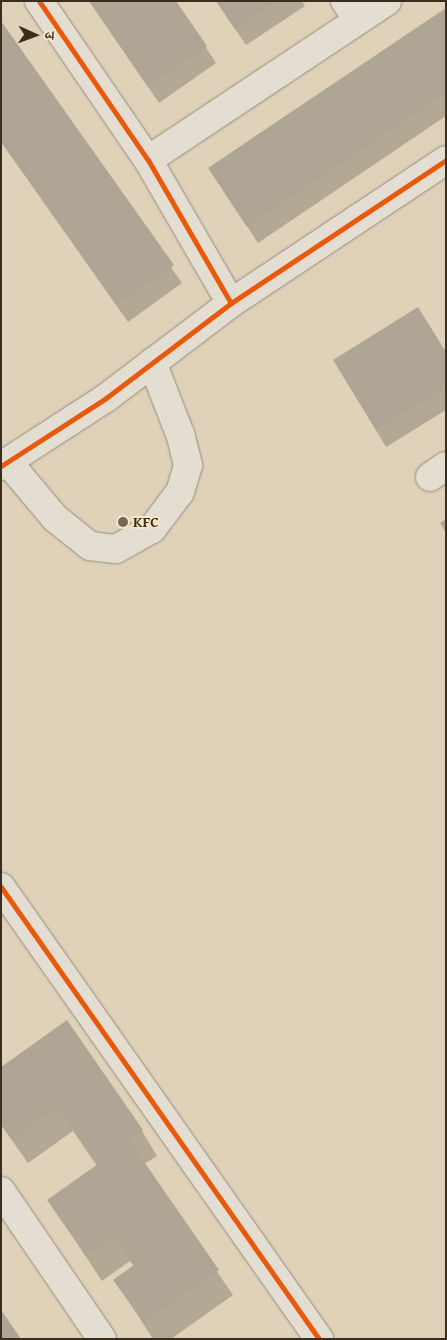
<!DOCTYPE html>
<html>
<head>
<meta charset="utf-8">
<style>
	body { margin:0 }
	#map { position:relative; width:447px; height:1340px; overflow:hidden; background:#dfd2b8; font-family:"Gentium Book Plus","Noto Serif Devanagari",serif }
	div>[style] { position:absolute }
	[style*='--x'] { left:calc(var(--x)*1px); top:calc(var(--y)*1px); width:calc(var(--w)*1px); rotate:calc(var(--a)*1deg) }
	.shadow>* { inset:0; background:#0003 }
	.building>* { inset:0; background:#afa594 }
	.roads { filter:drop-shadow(0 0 1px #968d7d) drop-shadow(0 0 1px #968d7d) }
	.minor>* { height:28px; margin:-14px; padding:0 14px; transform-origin:14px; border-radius:14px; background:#e4ded2 }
	.cycleway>* { height:5px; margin:-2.5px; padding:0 2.5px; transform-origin:2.5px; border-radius:2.5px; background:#e8590c }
	.dots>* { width:14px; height:14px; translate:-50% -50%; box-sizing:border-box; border:2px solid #f4e6c7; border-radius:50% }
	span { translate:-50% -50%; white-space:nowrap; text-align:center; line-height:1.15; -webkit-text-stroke:4px #f4e6c7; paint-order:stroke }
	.poi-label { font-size:15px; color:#392d1d; font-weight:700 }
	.left { translate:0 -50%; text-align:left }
	.frame { position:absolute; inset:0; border:2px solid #392d1d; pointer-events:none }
	.north { position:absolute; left:10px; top:10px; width:50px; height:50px; -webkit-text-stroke:4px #f4e6c7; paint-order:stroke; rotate:92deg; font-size:14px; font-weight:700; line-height:20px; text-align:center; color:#392d1d }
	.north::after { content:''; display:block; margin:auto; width:18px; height:22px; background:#392d1d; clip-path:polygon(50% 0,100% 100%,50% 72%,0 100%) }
</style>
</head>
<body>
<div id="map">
	<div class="shadow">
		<i style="clip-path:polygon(89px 1px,175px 1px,216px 63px,159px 103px)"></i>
		<i style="clip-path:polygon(216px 1px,302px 1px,305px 6px,246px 45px)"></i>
		<i style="clip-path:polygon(446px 9px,446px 116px,258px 243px,210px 168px)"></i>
		<i style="clip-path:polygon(1px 23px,182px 283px,128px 322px,1px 142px)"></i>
		<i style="clip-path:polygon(446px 355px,446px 410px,386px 447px,344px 377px)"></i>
		<i style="clip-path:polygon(446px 519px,446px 533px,440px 523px)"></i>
		<i style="clip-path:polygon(67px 1022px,142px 1131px,157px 1156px,144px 1164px,233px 1295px,171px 1339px,153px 1339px,115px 1280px,134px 1267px,130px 1261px,102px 1281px,49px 1201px,97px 1166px,73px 1131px,28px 1163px,1px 1125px,1px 1069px)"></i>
	</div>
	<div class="building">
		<i style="clip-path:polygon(89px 1px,176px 1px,207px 46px,148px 87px)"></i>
		<i style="clip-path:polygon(216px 1px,277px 1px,235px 29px)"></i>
		<i style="clip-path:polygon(446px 8px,446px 93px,247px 227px,208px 168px)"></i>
		<i style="clip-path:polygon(1px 21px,174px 265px,117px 305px,1px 141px)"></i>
		<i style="clip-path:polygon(418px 307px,446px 352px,446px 387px,376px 430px,333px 360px)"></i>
		<i style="clip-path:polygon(67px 1020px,143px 1130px,129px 1140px,219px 1270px,144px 1323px,113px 1280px,134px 1265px,114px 1237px,86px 1256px,47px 1200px,98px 1164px,58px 1107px,12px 1139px,1px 1123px,1px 1067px)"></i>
		<i style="clip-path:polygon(1px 1310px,10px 1323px,21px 1339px,1px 1339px)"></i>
	</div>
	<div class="roads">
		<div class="minor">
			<i style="--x:39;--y:1;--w:193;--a:55.6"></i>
			<i style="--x:148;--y:160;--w:165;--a:59.9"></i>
			<i style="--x:345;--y:1;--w:23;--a:56"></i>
			<i style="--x:148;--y:160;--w:287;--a:-33.6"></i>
			<i style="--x:8;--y:462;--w:73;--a:50"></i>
			<i style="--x:55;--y:518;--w:45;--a:38.7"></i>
			<i style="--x:90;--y:546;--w:26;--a:7"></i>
			<i style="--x:116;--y:549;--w:41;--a:-29.1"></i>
			<i style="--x:152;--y:529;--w:46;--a:-52.9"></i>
			<i style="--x:180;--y:492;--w:28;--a:-73"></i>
			<i style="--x:188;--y:465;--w:32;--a:-104"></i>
			<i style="--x:180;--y:434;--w:77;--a:-111.3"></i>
			<i style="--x:1;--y:466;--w:125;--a:-32.9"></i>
			<i style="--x:106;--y:398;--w:157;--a:-37.2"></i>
			<i style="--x:231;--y:303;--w:258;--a:-33.6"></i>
			<i style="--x:430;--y:477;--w:19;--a:-35"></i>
			<i style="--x:1;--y:887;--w:553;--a:54.87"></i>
			<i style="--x:1;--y:1191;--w:179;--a:55.7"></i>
		</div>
	</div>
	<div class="cycleway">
		<i style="--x:39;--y:1;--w:193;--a:55.6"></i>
		<i style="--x:148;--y:160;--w:165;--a:59.9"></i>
		<i style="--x:1;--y:466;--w:125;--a:-32.9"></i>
		<i style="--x:106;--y:398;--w:157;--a:-37.2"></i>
		<i style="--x:231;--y:303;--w:258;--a:-33.6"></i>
		<i style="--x:1;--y:887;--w:553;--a:54.87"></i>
	</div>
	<div class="dots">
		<i style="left:123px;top:522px;background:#736753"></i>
	</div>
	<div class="poi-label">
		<span class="left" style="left:133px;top:522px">KFC</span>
	</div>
	<div class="frame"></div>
	<div class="north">उ</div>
</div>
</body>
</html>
